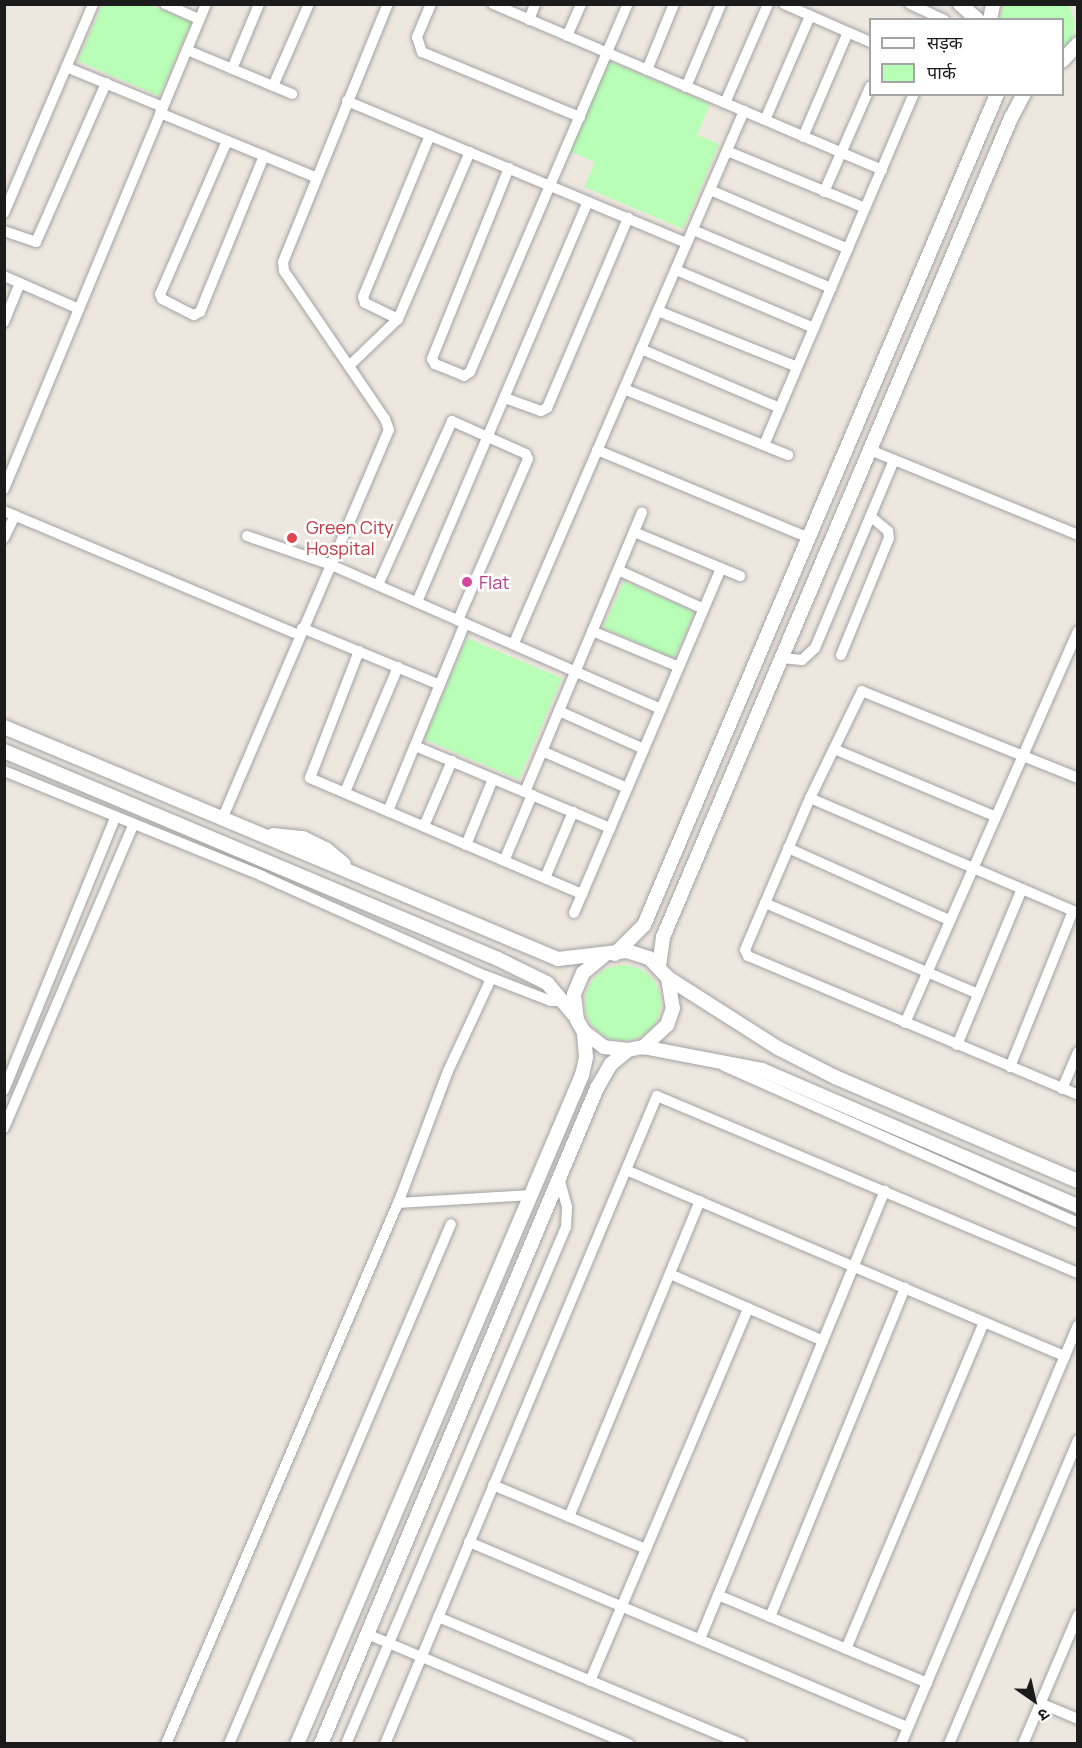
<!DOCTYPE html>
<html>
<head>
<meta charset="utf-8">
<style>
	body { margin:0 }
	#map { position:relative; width:1082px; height:1748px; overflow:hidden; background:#eee7df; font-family:Manrope,"Noto Sans Devanagari",sans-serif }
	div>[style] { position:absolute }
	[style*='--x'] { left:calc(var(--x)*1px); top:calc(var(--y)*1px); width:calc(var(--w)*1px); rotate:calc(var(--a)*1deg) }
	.park>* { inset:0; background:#b8feb6; transform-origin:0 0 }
	.round { border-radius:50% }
	.roads { filter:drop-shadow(0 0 2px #a2a2a2) drop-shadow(0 0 2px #a2a2a2) }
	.minor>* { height:10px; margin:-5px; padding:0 5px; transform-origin:5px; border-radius:5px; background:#fff }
	.tertiary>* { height:14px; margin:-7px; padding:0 7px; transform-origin:7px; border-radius:7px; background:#fff }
	.dots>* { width:16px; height:16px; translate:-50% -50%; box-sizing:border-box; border:3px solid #fff; border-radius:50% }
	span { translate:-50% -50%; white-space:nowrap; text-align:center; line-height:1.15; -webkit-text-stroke:5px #fff; paint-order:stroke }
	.health-label { font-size:18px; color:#be3a42 }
	.left { translate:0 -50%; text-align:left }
	.hotel-label { font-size:18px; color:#b23c85 }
	.frame { position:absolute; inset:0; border:6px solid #1b1b1b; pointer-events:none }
	.legend { position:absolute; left:869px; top:18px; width:195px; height:78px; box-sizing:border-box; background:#fff; border:2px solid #a4a4a4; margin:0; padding:8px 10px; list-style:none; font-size:18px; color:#1b1b1b }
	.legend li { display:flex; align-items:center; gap:12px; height:30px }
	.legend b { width:30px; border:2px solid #a4a4a4 }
	.north { position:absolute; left:1004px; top:1670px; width:60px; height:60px; -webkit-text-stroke:4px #fff; paint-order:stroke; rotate:146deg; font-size:16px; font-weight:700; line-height:24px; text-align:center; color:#1b1b1b }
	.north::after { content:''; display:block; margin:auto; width:21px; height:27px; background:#1b1b1b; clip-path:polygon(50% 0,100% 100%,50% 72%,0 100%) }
</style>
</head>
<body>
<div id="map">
	<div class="park">
		<i style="clip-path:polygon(102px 5px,150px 5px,191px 22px,159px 96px,78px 61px)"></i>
		<i style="clip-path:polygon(1004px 5px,1069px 5px,1075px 25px,1071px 42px,1063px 52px,1062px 20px,999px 20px)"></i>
		<i style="clip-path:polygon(608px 61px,710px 104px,697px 135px,719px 144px,683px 229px,584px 187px,595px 162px,569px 151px)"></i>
		<i style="left:624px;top:581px;width:77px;height:51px;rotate:24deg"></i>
		<i style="left:467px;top:638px;width:103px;height:110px;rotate:23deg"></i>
		<i class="round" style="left:585px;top:965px;width:76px;height:76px"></i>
	</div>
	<div class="roads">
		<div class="minor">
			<i style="--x:165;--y:4;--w:37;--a:24"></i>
			<i style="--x:431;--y:4;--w:36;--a:113"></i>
			<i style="--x:417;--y:37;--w:16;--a:72"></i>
			<i style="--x:422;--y:52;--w:171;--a:22.4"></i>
			<i style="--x:493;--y:4;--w:423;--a:23.1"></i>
			<i style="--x:784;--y:4;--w:94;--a:23.8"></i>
			<i style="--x:910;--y:4;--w:38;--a:25"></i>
			<i style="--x:529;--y:20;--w:17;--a:-69"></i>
			<i style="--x:567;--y:36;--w:35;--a:-66"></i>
			<i style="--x:187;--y:50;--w:114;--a:22.7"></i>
			<i style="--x:66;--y:67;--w:105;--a:22.4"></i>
			<i style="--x:232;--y:69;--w:70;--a:-67.4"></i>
			<i style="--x:647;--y:70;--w:71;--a:-67.8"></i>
			<i style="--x:273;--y:86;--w:90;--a:-66.3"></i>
			<i style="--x:686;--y:87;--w:90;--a:-67.1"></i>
			<i style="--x:347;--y:101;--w:368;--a:22.7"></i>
			<i style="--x:725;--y:103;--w:108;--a:-66.5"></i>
			<i style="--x:160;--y:113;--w:168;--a:22.4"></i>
			<i style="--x:765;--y:120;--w:113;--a:-66.6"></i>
			<i style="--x:803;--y:137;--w:114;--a:-66.8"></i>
			<i style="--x:227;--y:141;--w:167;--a:113.6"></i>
			<i style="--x:160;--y:294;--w:5;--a:68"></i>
			<i style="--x:162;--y:299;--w:36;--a:27"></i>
			<i style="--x:194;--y:315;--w:7;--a:-27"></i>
			<i style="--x:200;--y:312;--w:169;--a:-67.7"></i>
			<i style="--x:727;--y:151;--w:149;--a:22.4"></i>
			<i style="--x:509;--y:168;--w:206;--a:112"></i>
			<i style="--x:432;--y:359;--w:6;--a:59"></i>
			<i style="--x:435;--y:364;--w:31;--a:22"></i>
			<i style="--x:464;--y:376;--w:7;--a:-34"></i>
			<i style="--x:470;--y:372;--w:400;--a:-66.8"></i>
			<i style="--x:710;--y:190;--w:150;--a:23.1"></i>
			<i style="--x:824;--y:192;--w:115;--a:-66.3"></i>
			<i style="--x:4;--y:213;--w:227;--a:-66.9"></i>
			<i style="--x:693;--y:230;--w:150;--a:22.8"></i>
			<i style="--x:4;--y:231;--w:34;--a:19"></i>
			<i style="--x:36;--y:242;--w:174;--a:-66.2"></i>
			<i style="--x:676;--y:270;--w:150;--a:22.8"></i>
			<i style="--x:4;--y:276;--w:82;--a:23.7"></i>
			<i style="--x:658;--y:311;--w:150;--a:21.9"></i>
			<i style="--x:398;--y:319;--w:37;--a:-154"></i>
			<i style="--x:365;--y:303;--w:6;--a:-108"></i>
			<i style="--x:363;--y:297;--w:175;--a:-67.5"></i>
			<i style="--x:4;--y:322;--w:42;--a:-67.7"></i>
			<i style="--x:641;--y:349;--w:151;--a:23"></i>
			<i style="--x:349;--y:366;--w:68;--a:-43.8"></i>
			<i style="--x:398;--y:319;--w:182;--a:-66.7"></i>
			<i style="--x:624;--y:389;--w:177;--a:21.9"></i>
			<i style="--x:505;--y:398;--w:38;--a:20"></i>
			<i style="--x:541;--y:411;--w:7;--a:-27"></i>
			<i style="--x:547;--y:408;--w:207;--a:-66.9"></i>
			<i style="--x:764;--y:445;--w:382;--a:-66.9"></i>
			<i style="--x:597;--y:450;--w:230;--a:22.5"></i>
			<i style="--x:870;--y:450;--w:225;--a:22.2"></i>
			<i style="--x:4;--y:489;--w:525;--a:-67.39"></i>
			<i style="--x:4;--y:511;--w:320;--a:22.8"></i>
			<i style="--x:634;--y:532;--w:115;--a:22.5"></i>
			<i style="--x:247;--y:536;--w:87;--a:18.9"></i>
			<i style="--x:329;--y:564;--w:362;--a:23.6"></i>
			<i style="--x:4;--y:538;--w:25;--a:-64"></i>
			<i style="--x:618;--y:570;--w:94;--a:24.4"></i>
			<i style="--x:378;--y:585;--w:180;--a:-65.7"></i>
			<i style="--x:452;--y:421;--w:81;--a:24"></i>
			<i style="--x:526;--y:454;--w:5;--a:68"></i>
			<i style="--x:528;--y:459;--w:176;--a:113.5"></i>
			<i style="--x:417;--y:602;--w:435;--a:-66.9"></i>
			<i style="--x:302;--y:628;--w:149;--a:22.4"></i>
			<i style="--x:592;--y:631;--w:94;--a:22.5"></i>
			<i style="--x:514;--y:643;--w:580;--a:-66.62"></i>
			<i style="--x:359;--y:651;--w:136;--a:111.1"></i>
			<i style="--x:310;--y:778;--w:296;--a:23.1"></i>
			<i style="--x:841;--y:655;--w:126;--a:-67.7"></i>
			<i style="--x:889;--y:538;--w:7;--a:-98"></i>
			<i style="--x:888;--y:531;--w:23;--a:-140"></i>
			<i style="--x:782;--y:658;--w:20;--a:6"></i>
			<i style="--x:802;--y:660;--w:18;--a:-43"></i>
			<i style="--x:815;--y:648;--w:204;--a:-67.2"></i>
			<i style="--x:559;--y:711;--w:93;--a:24.1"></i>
			<i style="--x:415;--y:746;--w:212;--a:22.8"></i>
			<i style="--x:834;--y:749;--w:173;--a:22.7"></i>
			<i style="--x:542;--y:751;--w:93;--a:23.5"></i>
			<i style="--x:4;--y:771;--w:279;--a:22.1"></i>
			<i style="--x:262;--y:876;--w:245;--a:24.1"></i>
			<i style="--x:486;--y:976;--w:6;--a:51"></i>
			<i style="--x:490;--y:981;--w:99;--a:115"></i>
			<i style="--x:448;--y:1071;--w:141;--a:110.7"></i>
			<i style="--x:398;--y:1203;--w:589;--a:113.21"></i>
			<i style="--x:1078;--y:778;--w:233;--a:-158.1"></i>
			<i style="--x:862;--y:691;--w:119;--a:115.9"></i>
			<i style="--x:810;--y:798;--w:165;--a:113.2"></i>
			<i style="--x:745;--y:950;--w:7;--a:63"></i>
			<i style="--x:748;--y:956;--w:358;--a:22.8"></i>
			<i style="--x:345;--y:792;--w:136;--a:-67"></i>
			<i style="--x:525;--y:792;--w:303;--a:-67.3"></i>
			<i style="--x:810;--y:798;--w:292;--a:23.2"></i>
			<i style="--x:388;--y:811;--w:203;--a:-67.7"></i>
			<i style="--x:223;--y:817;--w:421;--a:-66.8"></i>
			<i style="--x:389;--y:430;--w:12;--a:-110"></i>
			<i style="--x:385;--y:419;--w:179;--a:-124.3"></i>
			<i style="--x:284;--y:271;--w:9;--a:-96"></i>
			<i style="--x:283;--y:262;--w:279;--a:-67.9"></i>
			<i style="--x:424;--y:826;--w:71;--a:-66.7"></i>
			<i style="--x:466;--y:845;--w:71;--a:-67.8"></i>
			<i style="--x:788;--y:848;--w:176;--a:24.1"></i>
			<i style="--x:504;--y:861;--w:72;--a:-67"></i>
			<i style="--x:545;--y:878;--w:72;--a:-67"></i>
			<i style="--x:765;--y:903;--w:232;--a:23.1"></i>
			<i style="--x:574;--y:913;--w:375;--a:-66.9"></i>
			<i style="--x:489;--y:977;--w:66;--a:21.2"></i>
			<i style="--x:551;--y:1001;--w:14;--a:0"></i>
			<i style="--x:905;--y:1023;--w:428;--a:-66.2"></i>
			<i style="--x:957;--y:1045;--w:169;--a:-67.4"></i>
			<i style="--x:724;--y:1066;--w:387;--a:23.9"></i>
			<i style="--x:1010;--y:1067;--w:168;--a:-68"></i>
			<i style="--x:1062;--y:1089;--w:40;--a:-66.6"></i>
			<i style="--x:4;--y:1090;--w:294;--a:-67.8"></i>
			<i style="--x:4;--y:1128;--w:328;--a:-66.9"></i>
			<i style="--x:626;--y:1170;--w:477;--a:23"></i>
			<i style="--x:398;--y:1203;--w:133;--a:-3.4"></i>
			<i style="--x:670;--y:1274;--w:167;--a:23.6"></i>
			<i style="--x:493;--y:1485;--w:166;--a:22.7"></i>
			<i style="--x:569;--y:1517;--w:342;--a:-67.5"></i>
			<i style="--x:469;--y:1542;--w:476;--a:22.9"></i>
			<i style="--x:718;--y:1595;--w:227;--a:22.8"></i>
			<i style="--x:438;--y:1617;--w:329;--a:22.7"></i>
			<i style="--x:770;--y:1617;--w:356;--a:-67.7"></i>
			<i style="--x:367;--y:1634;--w:284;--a:22.8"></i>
			<i style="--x:700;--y:1639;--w:485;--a:-67.6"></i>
			<i style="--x:846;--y:1649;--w:355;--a:-67.1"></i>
			<i style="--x:590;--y:1681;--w:405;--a:-67"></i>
			<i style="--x:1040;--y:1703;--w:41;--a:22.8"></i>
			<i style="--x:229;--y:1744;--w:565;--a:-66.88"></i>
			<i style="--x:346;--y:1744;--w:562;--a:-66.95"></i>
			<i style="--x:566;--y:1227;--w:20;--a:-87"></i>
			<i style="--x:567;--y:1207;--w:27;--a:-105"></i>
			<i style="--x:385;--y:1744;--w:703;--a:-67.23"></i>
			<i style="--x:657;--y:1096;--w:457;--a:22.8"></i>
			<i style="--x:901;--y:1744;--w:454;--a:-67.1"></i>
			<i style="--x:949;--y:1744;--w:330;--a:-67"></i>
			<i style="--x:1023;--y:1744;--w:140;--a:-66.9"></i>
		</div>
		<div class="tertiary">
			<i style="--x:960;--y:4;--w:24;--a:42"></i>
			<i style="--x:990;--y:20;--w:16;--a:-79"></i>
			<i style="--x:1062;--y:61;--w:23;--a:-47"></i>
			<i style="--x:4;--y:727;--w:601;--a:22.72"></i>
			<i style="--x:558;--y:959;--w:69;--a:-6.6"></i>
			<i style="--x:627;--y:951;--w:23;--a:18"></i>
			<i style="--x:649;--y:958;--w:28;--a:46"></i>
			<i style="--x:668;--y:978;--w:30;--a:81"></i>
			<i style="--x:673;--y:1008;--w:18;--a:109"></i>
			<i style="--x:667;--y:1025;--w:33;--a:137"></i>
			<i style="--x:643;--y:1047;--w:15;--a:169"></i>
			<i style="--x:628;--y:1050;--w:24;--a:-173"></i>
			<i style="--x:604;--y:1047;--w:25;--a:-143"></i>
			<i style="--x:584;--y:1032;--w:14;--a:-120"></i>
			<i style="--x:577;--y:1020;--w:26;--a:-97"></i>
			<i style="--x:574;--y:994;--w:23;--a:-67"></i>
			<i style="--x:583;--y:973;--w:26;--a:-40"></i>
			<i style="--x:4;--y:751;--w:536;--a:22.83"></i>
			<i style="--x:498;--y:959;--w:55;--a:26.1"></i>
			<i style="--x:547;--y:983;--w:42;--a:49.8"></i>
			<i style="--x:273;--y:835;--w:30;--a:6"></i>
			<i style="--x:303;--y:838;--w:25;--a:26"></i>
			<i style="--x:326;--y:849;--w:23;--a:40"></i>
			<i style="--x:615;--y:954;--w:41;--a:-45"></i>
			<i style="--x:644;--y:925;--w:903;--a:-66.98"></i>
			<i style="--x:659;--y:966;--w:29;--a:-82"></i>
			<i style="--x:663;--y:937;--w:890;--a:-66.98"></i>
			<i style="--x:1011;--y:118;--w:27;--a:-62"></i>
			<i style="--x:668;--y:978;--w:130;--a:32.5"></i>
			<i style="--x:778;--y:1048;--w:64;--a:27"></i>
			<i style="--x:835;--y:1077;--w:264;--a:23.2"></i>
			<i style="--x:643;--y:1047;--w:121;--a:10.9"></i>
			<i style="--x:762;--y:1070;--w:344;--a:23.3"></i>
			<i style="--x:297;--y:1744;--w:727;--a:-66.93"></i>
			<i style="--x:582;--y:1075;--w:18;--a:-77"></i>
			<i style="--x:586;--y:1057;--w:25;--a:-95"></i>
			<i style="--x:321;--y:1744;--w:712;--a:-67.18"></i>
			<i style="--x:597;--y:1088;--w:28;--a:-60"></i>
			<i style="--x:611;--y:1064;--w:22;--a:-39"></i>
		</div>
	</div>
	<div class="dots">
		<i style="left:292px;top:538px;background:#e0444e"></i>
		<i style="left:467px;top:582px;background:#d1479c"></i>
	</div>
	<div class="health-label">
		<span class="left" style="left:306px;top:538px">Green City<br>Hospital</span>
	</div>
	<div class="hotel-label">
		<span class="left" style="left:479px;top:582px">Flat</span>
	</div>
	<div class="frame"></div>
	<ul class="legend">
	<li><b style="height:8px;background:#fff"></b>सड़क</li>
	<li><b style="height:16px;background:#b8feb6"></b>पार्क</li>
	</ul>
	<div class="north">उ</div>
</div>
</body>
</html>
